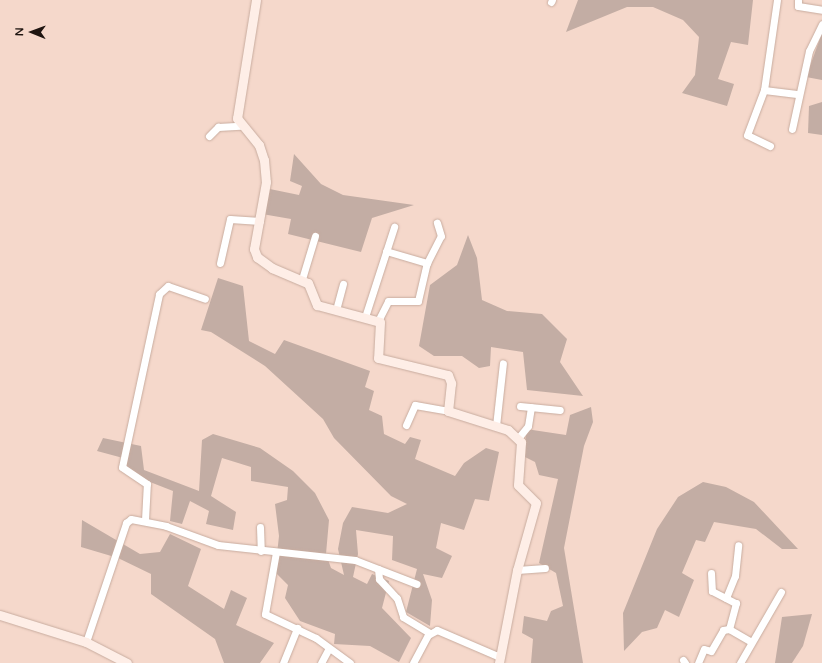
<!DOCTYPE html>
<html>
<head>
<meta charset="utf-8">
<style>
	body { margin:0 }
	#map { position:relative; width:822px; height:663px; overflow:hidden; background:#f5d8cb; font-family:"Varela Round",sans-serif }
	div>[style] { position:absolute }
	[style*='--x'] { left:calc(var(--x)*1px); top:calc(var(--y)*1px); width:calc(var(--w)*1px); rotate:calc(var(--a)*1deg) }
	.green>* { inset:0; background:#c3ada4 }
	.roads { filter:drop-shadow(0 0 1px #c8ac9f) drop-shadow(0 0 1px #c8ac9f) }
	.street>* { height:7px; margin:-3.5px; padding:0 3.5px; transform-origin:3.5px; border-radius:3.5px; background:#fff }
	.secondary>* { height:9px; margin:-4.5px; padding:0 4.5px; transform-origin:4.5px; border-radius:4.5px; background:#feeee7 }
	span { translate:-50% -50%; white-space:nowrap; text-align:center; line-height:1.15; -webkit-text-stroke:3.5px #f5d8cb; paint-order:stroke }
	.north { position:absolute; left:12px; top:12px; width:40px; height:40px; -webkit-text-stroke:3px #f5d8cb; paint-order:stroke; rotate:271deg; font-size:11px; font-weight:700; line-height:16px; text-align:center; color:#1f1511 }
	.north::after { content:''; display:block; margin:auto; width:14px; height:18px; background:#1f1511; clip-path:polygon(50% 0,100% 100%,50% 72%,0 100%) }
</style>
</head>
<body>
<div id="map">
	<div class="green">
		<i style="clip-path:polygon(578px 0,753px 0,748px 45px,731px 42px,718px 79px,734px 84px,727px 106px,682px 93px,695px 75px,699px 37px,683px 20px,653px 7px,627px 7px,566px 32px)"></i>
		<i style="clip-path:polygon(822px 33px,822px 80px,806px 77px)"></i>
		<i style="clip-path:polygon(822px 102px,822px 135px,808px 133px,809px 106px)"></i>
		<i style="clip-path:polygon(294px 154px,321px 184px,343px 195px,414px 205px,372px 218px,361px 252px,288px 234px,291px 219px,262px 214px,265px 188px,299px 195px,302px 186px,290px 181px)"></i>
		<i style="clip-path:polygon(468px 235px,477px 258px,482px 300px,507px 311px,542px 314px,567px 339px,560px 362px,583px 396px,527px 390px,523px 352px,491px 347px,490px 366px,479px 368px,462px 356px,434px 356px,419px 346px,430px 285px,457px 265px)"></i>
		<i style="clip-path:polygon(218px 278px,243px 286px,249px 341px,275px 354px,284px 340px,370px 371px,365px 387px,374px 391px,369px 410px,382px 416px,384px 434px,405px 444px,410px 437px,421px 440px,415px 459px,455px 476px,464px 463px,486px 448px,499px 452px,489px 501px,475px 499px,464px 530px,441px 523px,436px 548px,452px 556px,442px 578px,423px 574px,432px 600px,430px 626px,406px 612px,417px 569px,392px 560px,393px 536px,356px 530px,358px 554px,353px 577px,367px 584px,372px 574px,389px 581px,382px 608px,411px 638px,399px 662px,370px 646px,334px 644px,335px 634px,300px 621px,285px 598px,288px 585px,275px 572px,279px 536px,275px 504px,287px 500px,288px 487px,251px 481px,251px 467px,222px 458px,211px 496px,236px 512px,233px 530px,206px 524px,209px 511px,190px 501px,182px 524px,170px 521px,173px 491px,127px 473px,123px 458px,97px 451px,103px 438px,141px 446px,144px 470px,199px 491px,202px 440px,213px 434px,260px 448px,293px 471px,315px 493px,329px 520px,326px 554px,331px 568px,344px 575px,338px 549px,343px 523px,352px 507px,388px 513px,407px 504px,391px 496px,334px 438px,323px 419px,265px 366px,211px 332px,201px 330px)"></i>
		<i style="clip-path:polygon(591px 407px,593px 422px,584px 446px,564px 548px,583px 663px,531px 663px,533px 639px,522px 633px,524px 616px,547px 621px,551px 611px,563px 606px,556px 573px,539px 563px,558px 479px,539px 475px,535px 462px,525px 457px,526px 429px,566px 435px,570px 415px)"></i>
		<i style="clip-path:polygon(703px 482px,726px 487px,754px 502px,798px 549px,782px 549px,756px 529px,714px 522px,705px 542px,696px 540px,682px 573px,694px 580px,679px 617px,665px 610px,657px 628px,642px 632px,624px 651px,623px 613px,657px 529px,678px 497px)"></i>
		<i style="clip-path:polygon(82px 520px,140px 554px,160px 552px,170px 534px,201px 549px,188px 586px,224px 609px,231px 590px,247px 598px,236px 625px,274px 643px,260px 663px,224px 663px,215px 639px,151px 594px,151px 574px,118px 558px,81px 547px)"></i>
		<i style="clip-path:polygon(812px 614px,803px 646px,792px 663px,775px 663px,782px 617px)"></i>
	</div>
	<div class="roads">
		<div class="street">
			<i style="--x:798;--y:0;--w:6;--a:90"></i>
			<i style="--x:798;--y:6;--w:24;--a:9"></i>
			<i style="--x:551;--y:2;--w:2;--a:-63"></i>
			<i style="--x:764;--y:90;--w:35;--a:7"></i>
			<i style="--x:792;--y:129;--w:80;--a:-77.7"></i>
			<i style="--x:809;--y:51;--w:30;--a:-64"></i>
			<i style="--x:209;--y:136;--w:13;--a:-45"></i>
			<i style="--x:218;--y:127;--w:22;--a:-3"></i>
			<i style="--x:770;--y:146;--w:25;--a:-154"></i>
			<i style="--x:747;--y:135;--w:48;--a:-69.3"></i>
			<i style="--x:764;--y:90;--w:91;--a:-81.8"></i>
			<i style="--x:386;--y:251;--w:43;--a:16.3"></i>
			<i style="--x:220;--y:263;--w:45;--a:-77.2"></i>
			<i style="--x:230;--y:219;--w:30;--a:4"></i>
			<i style="--x:302;--y:279;--w:45;--a:-73.2"></i>
			<i style="--x:336;--y:310;--w:27;--a:-75"></i>
			<i style="--x:365;--y:317;--w:95;--a:-72.1"></i>
			<i style="--x:378;--y:321;--w:22;--a:-63"></i>
			<i style="--x:388;--y:301;--w:30;--a:0"></i>
			<i style="--x:418;--y:301;--w:39;--a:-77"></i>
			<i style="--x:427;--y:263;--w:30;--a:-63"></i>
			<i style="--x:441;--y:236;--w:14;--a:-107"></i>
			<i style="--x:520;--y:406;--w:40;--a:5.7"></i>
			<i style="--x:406;--y:425;--w:22;--a:-66"></i>
			<i style="--x:415;--y:405;--w:34;--a:10"></i>
			<i style="--x:496;--y:426;--w:63;--a:-83.7"></i>
			<i style="--x:519;--y:437;--w:14;--a:-51"></i>
			<i style="--x:528;--y:426;--w:19;--a:-81"></i>
			<i style="--x:145;--y:520;--w:36;--a:-87"></i>
			<i style="--x:147;--y:484;--w:30;--a:-146"></i>
			<i style="--x:122;--y:467;--w:177;--a:-77.9"></i>
			<i style="--x:159;--y:294;--w:12;--a:-42"></i>
			<i style="--x:168;--y:286;--w:39;--a:19"></i>
			<i style="--x:260;--y:527;--w:24;--a:88"></i>
			<i style="--x:276;--y:552;--w:63;--a:100.1"></i>
			<i style="--x:265;--y:614;--w:56;--a:25.2"></i>
			<i style="--x:316;--y:638;--w:42;--a:36.3"></i>
			<i style="--x:378;--y:569;--w:10;--a:84"></i>
			<i style="--x:379;--y:579;--w:26;--a:47"></i>
			<i style="--x:397;--y:598;--w:20;--a:72"></i>
			<i style="--x:403;--y:617;--w:31;--a:31"></i>
			<i style="--x:517;--y:570;--w:28;--a:-4"></i>
			<i style="--x:711;--y:573;--w:18;--a:87"></i>
			<i style="--x:712;--y:591;--w:27;--a:27"></i>
			<i style="--x:736;--y:603;--w:27;--a:105"></i>
			<i style="--x:729;--y:629;--w:24;--a:30"></i>
			<i style="--x:726;--y:598;--w:24;--a:-68"></i>
			<i style="--x:735;--y:576;--w:31;--a:-84"></i>
			<i style="--x:86;--y:642;--w:126;--a:-71.4"></i>
			<i style="--x:126;--y:523;--w:6;--a:-39"></i>
			<i style="--x:131;--y:519;--w:36;--a:11"></i>
			<i style="--x:166;--y:526;--w:55;--a:20.1"></i>
			<i style="--x:218;--y:545;--w:138;--a:6.2"></i>
			<i style="--x:355;--y:560;--w:66;--a:21.2"></i>
			<i style="--x:683;--y:660;--w:4;--a:56"></i>
			<i style="--x:283;--y:663;--w:38;--a:-68"></i>
			<i style="--x:321;--y:663;--w:15;--a:-62"></i>
			<i style="--x:413;--y:663;--w:32;--a:-62"></i>
			<i style="--x:428;--y:635;--w:10;--a:-29"></i>
			<i style="--x:437;--y:630;--w:69;--a:23.2"></i>
			<i style="--x:698;--y:663;--w:15;--a:-67"></i>
			<i style="--x:704;--y:649;--w:7;--a:16"></i>
			<i style="--x:711;--y:651;--w:24;--a:-60"></i>
			<i style="--x:723;--y:630;--w:6;--a:-9"></i>
			<i style="--x:740;--y:663;--w:82;--a:-60"></i>
		</div>
		<div class="secondary">
			<i style="--x:256;--y:0;--w:120;--a:99.1"></i>
			<i style="--x:237;--y:118;--w:35;--a:51"></i>
			<i style="--x:259;--y:145;--w:16;--a:72"></i>
			<i style="--x:264;--y:160;--w:22;--a:85"></i>
			<i style="--x:266;--y:182;--w:68;--a:100.2"></i>
			<i style="--x:254;--y:249;--w:9;--a:69"></i>
			<i style="--x:257;--y:257;--w:19;--a:36"></i>
			<i style="--x:272;--y:268;--w:39;--a:23"></i>
			<i style="--x:308;--y:283;--w:24;--a:68"></i>
			<i style="--x:317;--y:305;--w:65;--a:15.1"></i>
			<i style="--x:380;--y:322;--w:36;--a:93"></i>
			<i style="--x:378;--y:358;--w:72;--a:13.7"></i>
			<i style="--x:448;--y:375;--w:9;--a:69"></i>
			<i style="--x:451;--y:383;--w:28;--a:96"></i>
			<i style="--x:448;--y:411;--w:63;--a:17.6"></i>
			<i style="--x:508;--y:430;--w:18;--a:43"></i>
			<i style="--x:521;--y:442;--w:43;--a:94"></i>
			<i style="--x:518;--y:485;--w:25;--a:45"></i>
			<i style="--x:536;--y:503;--w:70;--a:105.8"></i>
			<i style="--x:517;--y:570;--w:95;--a:101"></i>
			<i style="--x:0;--y:615;--w:90;--a:17.4"></i>
			<i style="--x:86;--y:642;--w:46;--a:27.1"></i>
		</div>
	</div>
	<div class="north">N</div>
</div>
</body>
</html>
